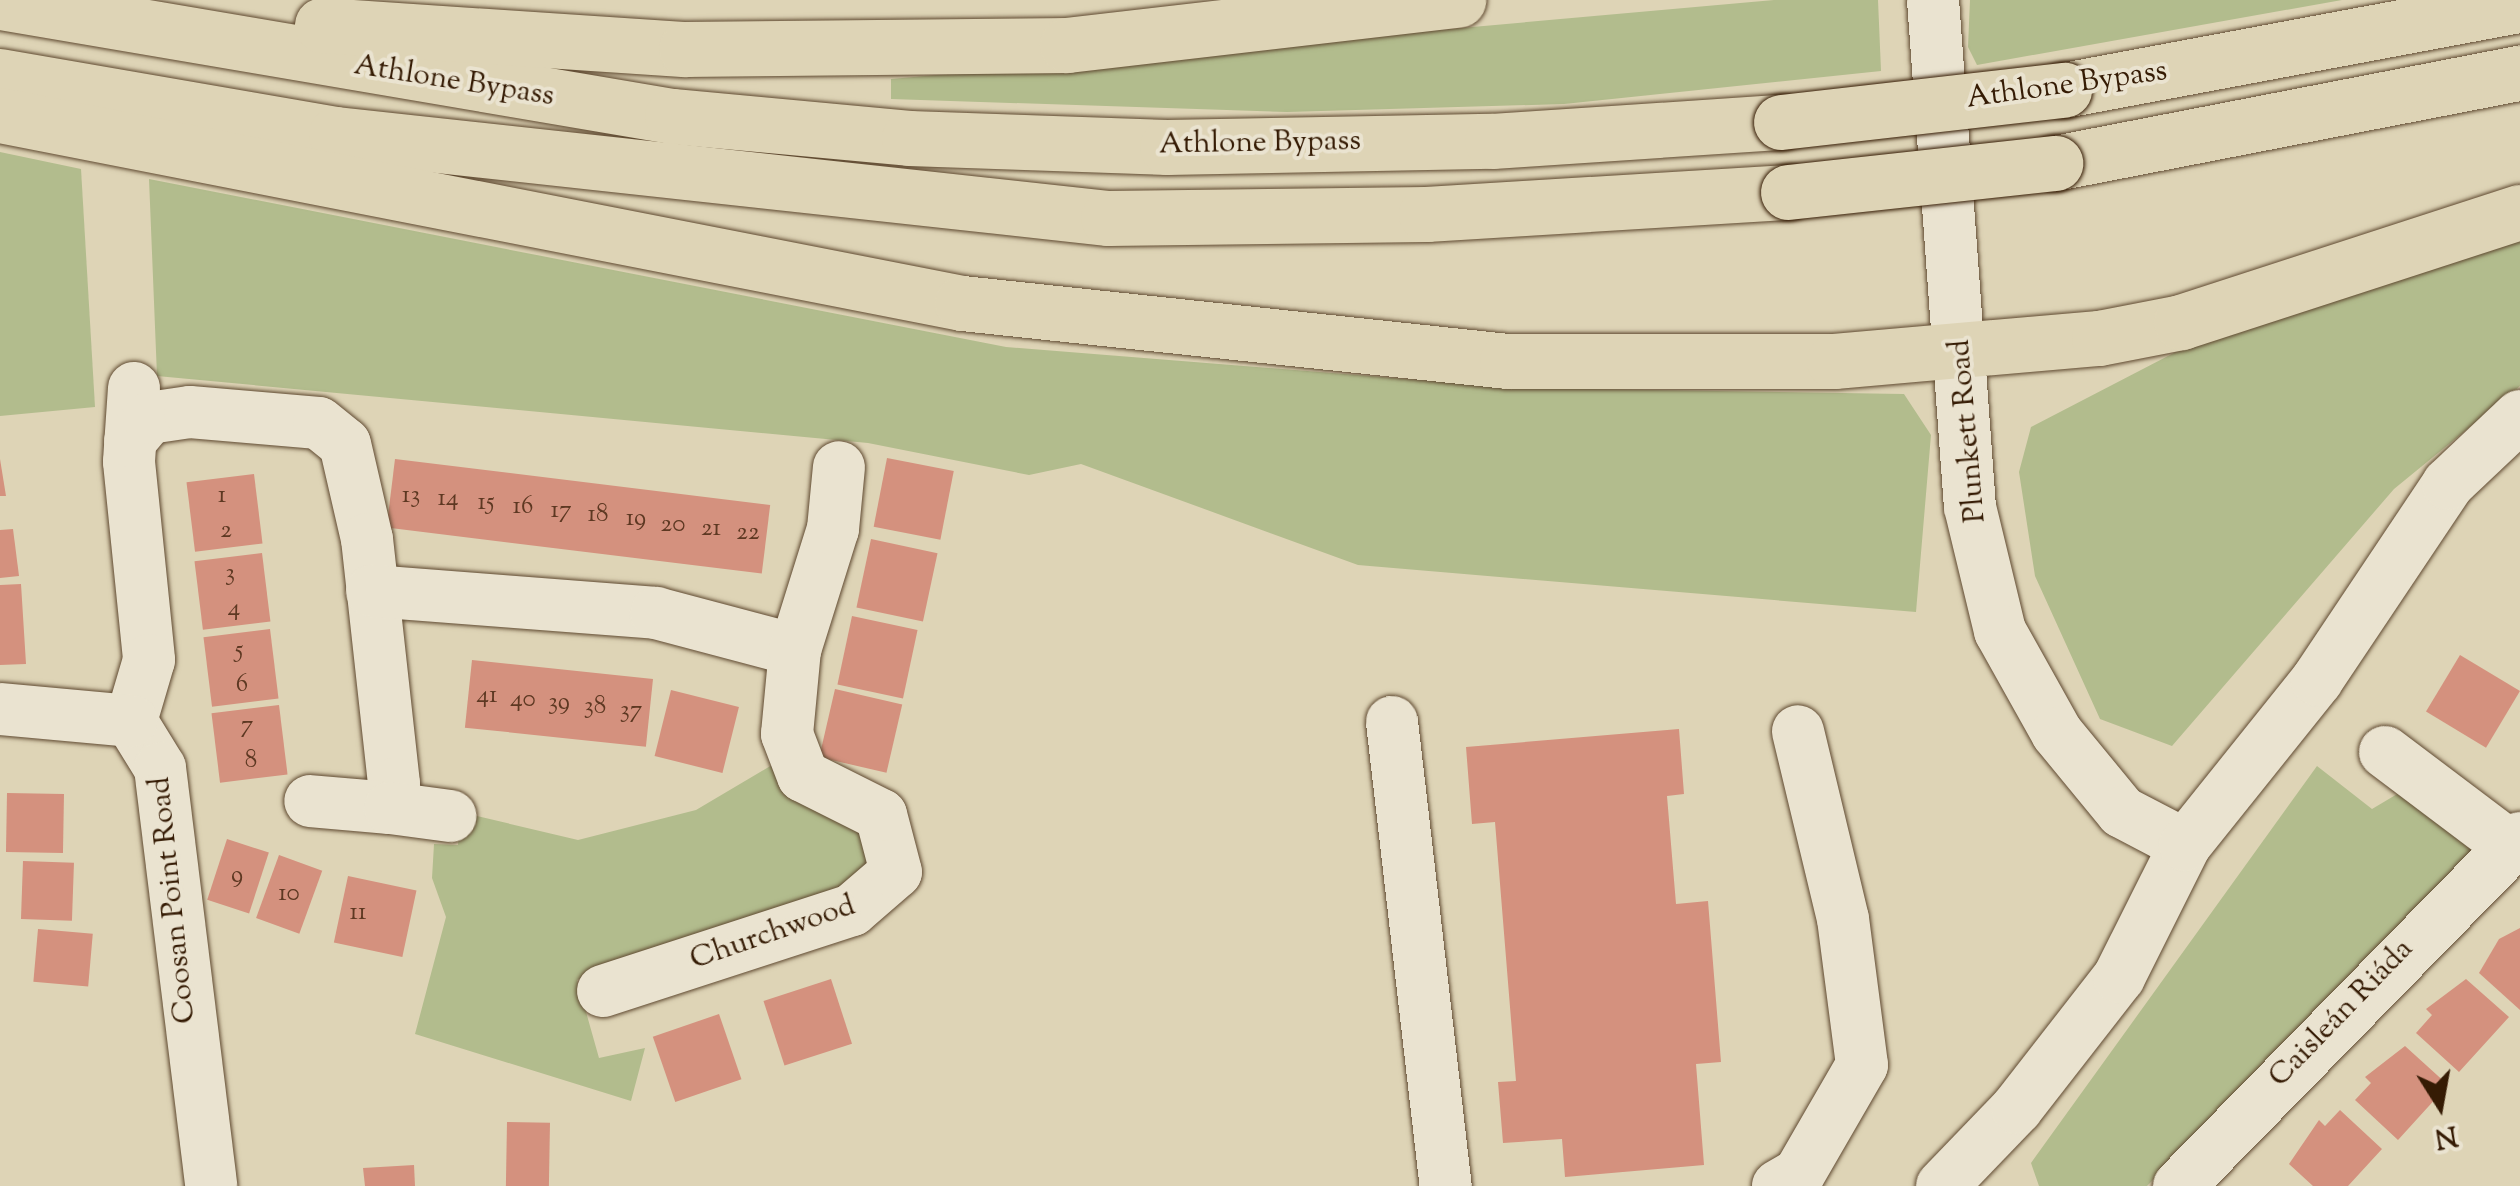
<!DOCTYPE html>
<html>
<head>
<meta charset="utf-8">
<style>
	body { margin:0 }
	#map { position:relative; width:2520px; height:1186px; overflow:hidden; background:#ded4b6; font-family:"Sorts Mill Goudy",serif }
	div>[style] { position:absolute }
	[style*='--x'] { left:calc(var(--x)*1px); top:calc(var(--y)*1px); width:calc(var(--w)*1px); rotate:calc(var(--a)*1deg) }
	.green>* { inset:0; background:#b2bc8d }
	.building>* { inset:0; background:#d4917e; transform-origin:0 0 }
	.roads { filter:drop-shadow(0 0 2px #5f4930) drop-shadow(0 0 2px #5f4930) }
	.minor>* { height:52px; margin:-26px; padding:0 26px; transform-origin:26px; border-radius:26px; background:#eae3d0 }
	.highway>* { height:55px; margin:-27.5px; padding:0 27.5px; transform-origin:27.5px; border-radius:27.5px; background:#ded4b6 }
	.bridges { filter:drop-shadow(0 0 2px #351b04) drop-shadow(0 0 2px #351b04) }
	.highway-bridge>* { height:55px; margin:-27.5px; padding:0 27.5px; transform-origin:27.5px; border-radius:27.5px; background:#ded4b6 }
	span { translate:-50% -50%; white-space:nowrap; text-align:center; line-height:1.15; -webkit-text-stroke:8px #eae3d0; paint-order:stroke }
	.number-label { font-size:25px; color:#5d3822 }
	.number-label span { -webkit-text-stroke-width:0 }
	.street-label { font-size:30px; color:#351b04 }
	.north { position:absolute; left:2390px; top:1056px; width:100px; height:100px; -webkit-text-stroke:8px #eae3d0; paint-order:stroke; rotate:169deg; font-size:28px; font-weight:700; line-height:40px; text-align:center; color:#351b04 }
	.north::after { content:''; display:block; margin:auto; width:35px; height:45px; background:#351b04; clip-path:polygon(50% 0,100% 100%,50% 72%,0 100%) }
</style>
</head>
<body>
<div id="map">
	<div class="green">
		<i style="clip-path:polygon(1774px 0,1878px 0,1881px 71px,1564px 104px,1287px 112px,891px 99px,891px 79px)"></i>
		<i style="clip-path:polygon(1970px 0,2342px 0,1977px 65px,1968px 47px)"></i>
		<i style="clip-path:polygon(0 152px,81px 169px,95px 407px,0 416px)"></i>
		<i style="clip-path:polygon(149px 179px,1006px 347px,1519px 388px,1904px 394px,1931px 435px,1916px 612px,1358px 565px,1081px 464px,1029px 475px,868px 443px,157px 376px)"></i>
		<i style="clip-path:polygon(2520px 237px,2520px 386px,2394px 489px,2172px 746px,2100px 719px,2035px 576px,2019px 472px,2031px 427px,2195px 342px)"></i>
		<i style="clip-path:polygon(772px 765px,865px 836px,872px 860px,840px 898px,577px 980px,599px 1058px,645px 1048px,631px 1101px,415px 1034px,446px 917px,432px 878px,434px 844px,458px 845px,460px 812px,578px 840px,696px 810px)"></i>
		<i style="clip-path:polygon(2317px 766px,2372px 809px,2404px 790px,2474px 846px,2471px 858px,2147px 1186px,2039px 1186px,2031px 1163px)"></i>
	</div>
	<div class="building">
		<i style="left:887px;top:458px;width:68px;height:70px;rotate:11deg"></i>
		<i style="clip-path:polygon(0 459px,6px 496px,0 496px)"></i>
		<i style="left:395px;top:459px;width:378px;height:69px;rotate:7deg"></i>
		<i style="left:254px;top:474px;width:70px;height:68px;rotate:83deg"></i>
		<i style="clip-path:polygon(13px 529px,19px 576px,0 578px,0 530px)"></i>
		<i style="left:871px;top:539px;width:68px;height:70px;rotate:12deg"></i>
		<i style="left:262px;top:553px;width:69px;height:68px;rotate:83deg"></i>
		<i style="clip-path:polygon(21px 584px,26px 664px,0 665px,0 585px)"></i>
		<i style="left:852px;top:616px;width:67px;height:70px;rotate:12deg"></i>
		<i style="left:270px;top:629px;width:70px;height:67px;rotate:83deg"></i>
		<i style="left:2460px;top:655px;width:70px;height:66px;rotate:31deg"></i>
		<i style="left:472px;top:660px;width:182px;height:68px;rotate:6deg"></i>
		<i style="left:835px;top:689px;width:69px;height:70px;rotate:13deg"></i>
		<i style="left:671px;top:690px;width:70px;height:68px;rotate:14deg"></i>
		<i style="left:279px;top:705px;width:70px;height:68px;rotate:83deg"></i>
		<i style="clip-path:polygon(1679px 729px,1684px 794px,1667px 796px,1676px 904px,1708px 901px,1721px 1062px,1696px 1064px,1704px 1165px,1565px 1177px,1562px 1139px,1503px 1143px,1498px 1082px,1516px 1081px,1495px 822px,1472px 824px,1466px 747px)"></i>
		<i style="left:7px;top:793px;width:57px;height:59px;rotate:1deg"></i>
		<i style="left:227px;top:839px;width:44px;height:64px;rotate:18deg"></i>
		<i style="left:279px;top:855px;width:46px;height:67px;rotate:20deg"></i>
		<i style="left:23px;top:861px;width:51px;height:58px;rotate:2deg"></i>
		<i style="left:348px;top:876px;width:70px;height:68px;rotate:12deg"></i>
		<i style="clip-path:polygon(2520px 928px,2520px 1010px,2479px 973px,2499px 939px)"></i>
		<i style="left:38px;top:929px;width:55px;height:53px;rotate:5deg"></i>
		<i style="left:831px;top:979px;width:68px;height:71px;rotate:72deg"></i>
		<i style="clip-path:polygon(2466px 979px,2509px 1017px,2459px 1072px,2416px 1033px,2432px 1015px,2426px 1009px)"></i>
		<i style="left:719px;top:1014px;width:69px;height:70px;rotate:71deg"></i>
		<i style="clip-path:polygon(2405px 1046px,2448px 1085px,2398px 1140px,2355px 1100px,2371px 1083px,2365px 1077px)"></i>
		<i style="clip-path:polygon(2340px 1110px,2382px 1149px,2348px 1186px,2313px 1186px,2289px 1164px,2319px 1120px,2325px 1126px)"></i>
		<i style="left:507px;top:1122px;width:43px;height:64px;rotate:1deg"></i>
		<i style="clip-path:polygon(414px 1165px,415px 1186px,365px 1186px,363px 1168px)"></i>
	</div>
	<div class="roads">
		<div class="minor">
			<i style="--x:1933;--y:0;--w:508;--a:85.83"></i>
			<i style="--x:1970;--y:507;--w:128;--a:76.4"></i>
			<i style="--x:2000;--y:631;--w:117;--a:60.8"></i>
			<i style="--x:2057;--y:733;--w:102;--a:50.6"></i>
			<i style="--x:2122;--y:812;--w:71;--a:27.6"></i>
			<i style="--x:134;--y:388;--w:74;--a:93.9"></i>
			<i style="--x:129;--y:462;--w:199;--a:84.2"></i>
			<i style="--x:149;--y:660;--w:64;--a:106.4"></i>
			<i style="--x:131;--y:721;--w:55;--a:58.3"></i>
			<i style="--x:160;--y:768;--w:421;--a:83"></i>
			<i style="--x:130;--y:441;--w:30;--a:-50"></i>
			<i style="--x:149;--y:418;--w:41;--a:-8.3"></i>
			<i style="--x:190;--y:412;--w:129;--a:4.9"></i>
			<i style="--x:319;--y:423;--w:33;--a:39"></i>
			<i style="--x:345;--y:444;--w:98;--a:77"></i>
			<i style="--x:367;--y:539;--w:246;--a:83.7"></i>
			<i style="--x:394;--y:784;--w:24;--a:99"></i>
			<i style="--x:390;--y:808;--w:80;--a:-175"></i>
			<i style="--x:372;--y:591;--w:285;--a:4.4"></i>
			<i style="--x:656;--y:613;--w:144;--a:14.9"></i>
			<i style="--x:0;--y:709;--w:132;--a:5.2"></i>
			<i style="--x:1392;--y:722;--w:467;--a:83.4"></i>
			<i style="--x:2385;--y:752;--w:158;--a:37"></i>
			<i style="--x:390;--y:808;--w:61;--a:7.6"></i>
			<i style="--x:603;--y:991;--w:262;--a:-18"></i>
			<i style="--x:852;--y:910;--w:58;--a:-40.8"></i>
			<i style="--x:896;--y:872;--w:59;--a:-104.7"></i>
			<i style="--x:881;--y:815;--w:87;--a:-153.4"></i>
			<i style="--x:803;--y:776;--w:45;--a:-110.9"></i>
			<i style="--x:787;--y:734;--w:84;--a:-84.6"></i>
			<i style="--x:795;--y:650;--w:127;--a:-72.6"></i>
			<i style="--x:833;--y:529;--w:62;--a:-84.5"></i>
			<i style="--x:1778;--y:1186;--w:24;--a:-30"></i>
			<i style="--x:1799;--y:1174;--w:126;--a:-60"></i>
			<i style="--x:1862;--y:1065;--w:147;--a:-97.4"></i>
			<i style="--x:1843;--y:919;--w:193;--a:-103.5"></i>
			<i style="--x:1942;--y:1186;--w:108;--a:-46.1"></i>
			<i style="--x:2017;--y:1108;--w:166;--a:-52.1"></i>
			<i style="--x:2119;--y:977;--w:148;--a:-63.4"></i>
			<i style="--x:2185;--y:845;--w:211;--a:-51.3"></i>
			<i style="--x:2317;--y:680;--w:236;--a:-56.2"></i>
			<i style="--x:2448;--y:484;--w:99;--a:-43.4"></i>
			<i style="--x:2179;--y:1186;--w:487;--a:-45.6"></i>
		</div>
		<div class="highway">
			<i style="--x:0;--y:2;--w:682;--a:9.63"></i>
			<i style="--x:672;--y:116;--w:238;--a:5.3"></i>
			<i style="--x:909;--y:138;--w:258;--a:2"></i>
			<i style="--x:1167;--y:147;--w:325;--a:-1.1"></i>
			<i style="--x:1492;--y:141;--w:290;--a:-3.8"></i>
			<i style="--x:322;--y:25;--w:365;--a:3.8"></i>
			<i style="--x:686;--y:49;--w:381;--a:-0.6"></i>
			<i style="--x:1067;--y:45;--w:394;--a:-6.6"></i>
			<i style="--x:0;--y:76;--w:341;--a:9.8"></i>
			<i style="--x:336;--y:134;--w:777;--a:6.21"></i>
			<i style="--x:1108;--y:218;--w:318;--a:-0.7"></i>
			<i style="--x:1426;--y:214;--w:363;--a:-3.5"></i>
			<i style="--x:2064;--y:90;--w:464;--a:-10.6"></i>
			<i style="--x:0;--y:115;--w:980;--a:11.06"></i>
			<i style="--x:962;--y:303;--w:548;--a:6.07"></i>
			<i style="--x:1507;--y:361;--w:327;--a:0"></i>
			<i style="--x:1834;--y:361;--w:266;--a:-5"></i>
			<i style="--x:2099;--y:338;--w:84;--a:-11"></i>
			<i style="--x:2181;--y:322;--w:356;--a:-18"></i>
			<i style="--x:2055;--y:163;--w:474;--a:-11"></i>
		</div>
	</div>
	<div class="bridges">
		<div class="highway-bridge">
			<i style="--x:1781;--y:122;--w:285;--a:-6.5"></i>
			<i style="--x:1788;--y:192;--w:269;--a:-6.2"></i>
		</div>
	</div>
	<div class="number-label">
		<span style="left:222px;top:496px">1</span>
		<span style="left:411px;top:496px">13</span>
		<span style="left:448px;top:499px">14</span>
		<span style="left:486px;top:503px">15</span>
		<span style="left:523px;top:507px">16</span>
		<span style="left:561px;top:511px">17</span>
		<span style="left:598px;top:515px">18</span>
		<span style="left:636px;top:519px">19</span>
		<span style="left:673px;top:525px">20</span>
		<span style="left:711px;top:529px">21</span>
		<span style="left:226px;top:531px">2</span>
		<span style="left:748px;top:533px">22</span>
		<span style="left:230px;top:574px">3</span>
		<span style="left:234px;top:609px">4</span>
		<span style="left:239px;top:651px">5</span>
		<span style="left:242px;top:685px">6</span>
		<span style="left:487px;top:696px">41</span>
		<span style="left:523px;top:700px">40</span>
		<span style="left:559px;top:703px">39</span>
		<span style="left:595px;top:707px">38</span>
		<span style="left:631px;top:711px">37</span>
		<span style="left:247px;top:726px">7</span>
		<span style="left:251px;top:761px">8</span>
		<span style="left:237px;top:876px">9</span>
		<span style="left:289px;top:894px">10</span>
		<span style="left:358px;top:913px">11</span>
	</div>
	<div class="street-label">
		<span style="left:454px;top:82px;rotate:9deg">Athlone Bypass</span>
		<span style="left:2067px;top:86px;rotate:-8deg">Athlone Bypass</span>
		<span style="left:1260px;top:144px;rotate:-1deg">Athlone Bypass</span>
		<span style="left:1969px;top:431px;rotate:-95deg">Plunkett Road</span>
		<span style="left:174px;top:900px;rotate:-96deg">Coosan Point Road</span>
		<span style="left:773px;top:934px;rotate:-19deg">Churchwood</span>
		<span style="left:2342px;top:1014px;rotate:-46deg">Caisleán Riáda</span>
	</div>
	<div class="north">N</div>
</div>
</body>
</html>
